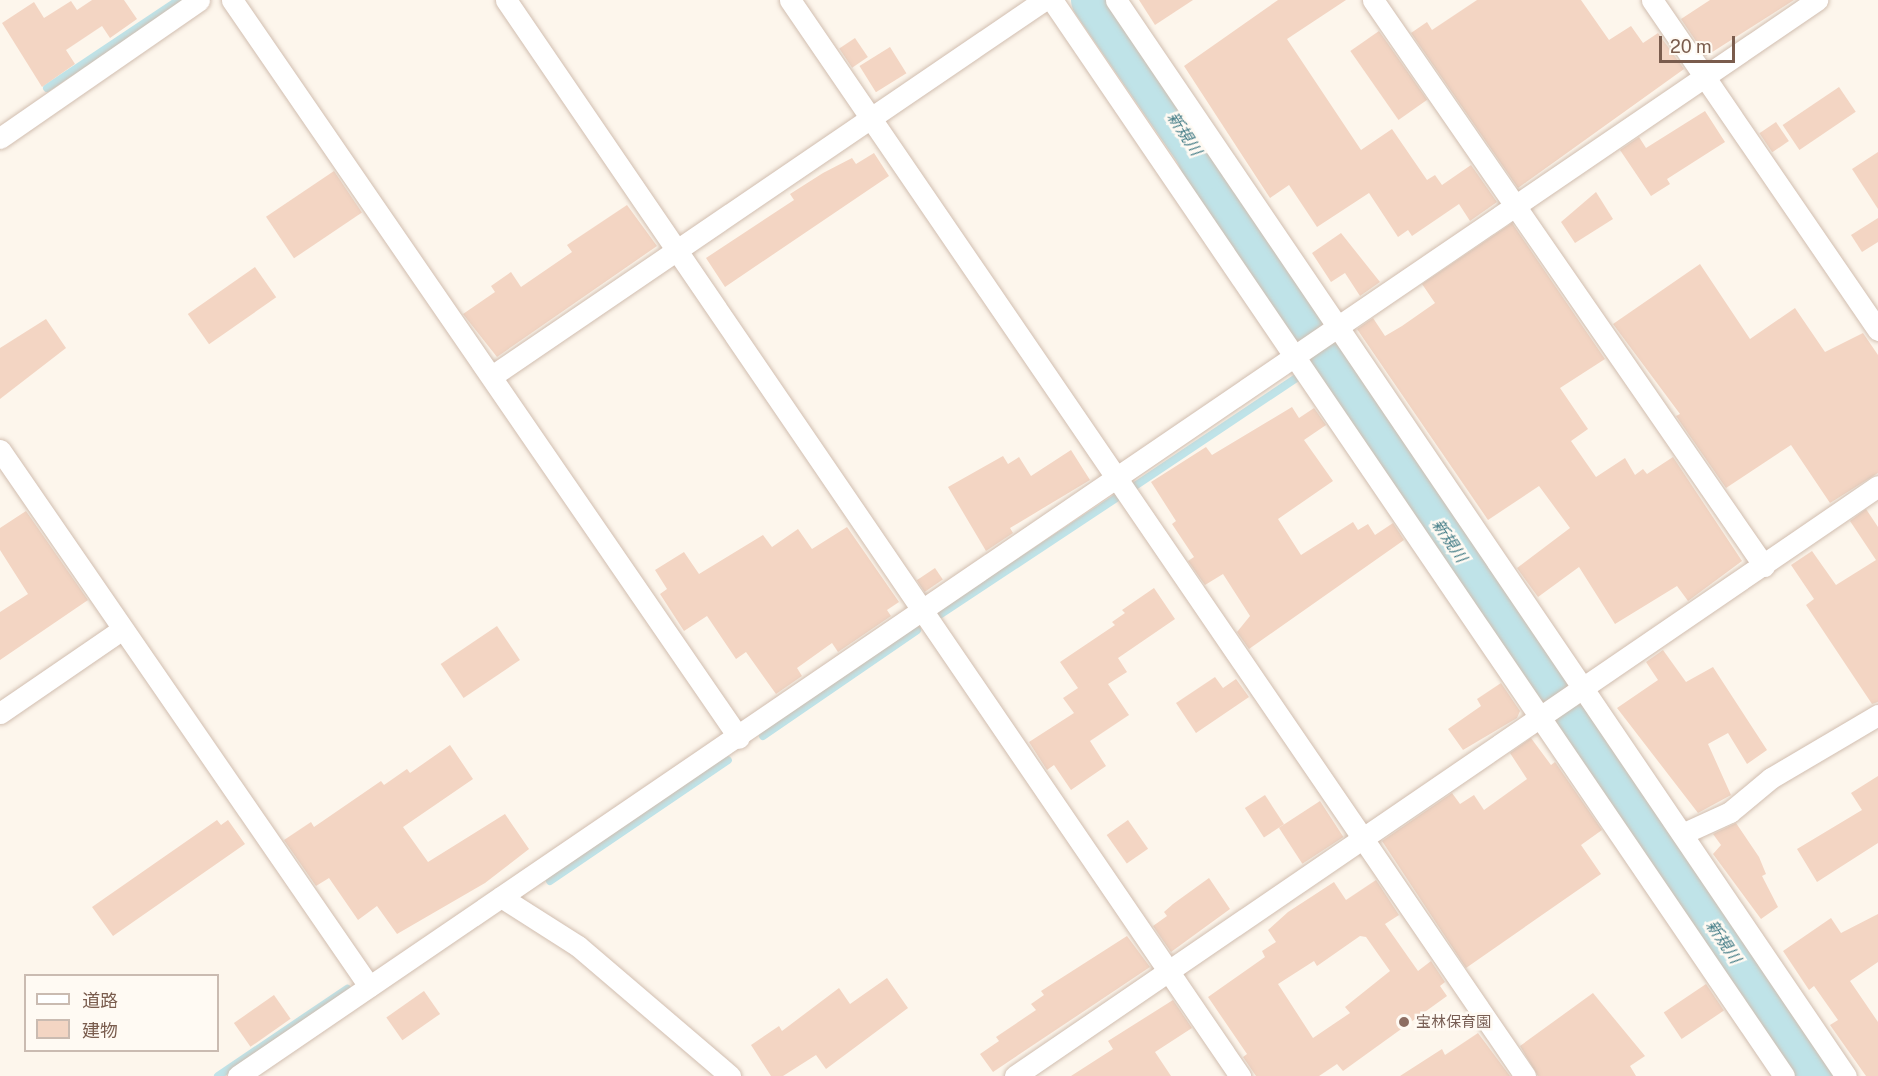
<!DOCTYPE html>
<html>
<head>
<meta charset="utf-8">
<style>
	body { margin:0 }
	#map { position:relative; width:1878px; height:1076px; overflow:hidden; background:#fdf6ec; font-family:"Public Sans","Noto Sans JP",sans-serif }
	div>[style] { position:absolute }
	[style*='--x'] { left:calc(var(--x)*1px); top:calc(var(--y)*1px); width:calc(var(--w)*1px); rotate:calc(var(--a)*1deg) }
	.stream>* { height:8px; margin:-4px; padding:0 4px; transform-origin:4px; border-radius:4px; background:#bfe3e8 }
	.river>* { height:46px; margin:-23px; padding:0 23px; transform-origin:23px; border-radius:23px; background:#bfe3e8 }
	.building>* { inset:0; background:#f3d5c3; transform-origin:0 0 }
	.roads { filter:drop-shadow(0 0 2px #d1beb0) drop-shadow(0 0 2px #d1beb0) }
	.minor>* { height:21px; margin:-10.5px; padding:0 10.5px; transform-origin:10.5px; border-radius:10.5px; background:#fff }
	.dots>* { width:16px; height:16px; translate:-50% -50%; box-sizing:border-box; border:3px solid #fffaf3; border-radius:50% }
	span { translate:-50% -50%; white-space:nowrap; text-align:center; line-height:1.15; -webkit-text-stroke:5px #fffaf3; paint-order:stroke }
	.education-label { font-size:15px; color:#785e54 }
	.left { translate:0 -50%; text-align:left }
	.water-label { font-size:16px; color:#437c86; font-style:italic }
	.legend { position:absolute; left:24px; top:974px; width:195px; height:78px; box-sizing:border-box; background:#fffaf3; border:2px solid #cabbb1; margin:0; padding:8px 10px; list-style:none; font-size:18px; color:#7a5c4d }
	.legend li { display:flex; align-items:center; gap:12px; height:30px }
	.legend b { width:30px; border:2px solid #cabbb1 }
	.scale { position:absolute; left:1659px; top:36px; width:76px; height:27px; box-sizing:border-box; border:3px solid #7a5c4d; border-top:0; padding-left:8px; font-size:18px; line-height:21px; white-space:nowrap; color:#7a5c4d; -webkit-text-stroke:4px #fffaf3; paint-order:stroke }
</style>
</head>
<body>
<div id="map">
	<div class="stream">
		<i style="--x:47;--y:88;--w:159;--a:-33.7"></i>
		<i style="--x:1135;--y:486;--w:229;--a:-33.8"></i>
		<i style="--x:941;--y:614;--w:209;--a:-33.5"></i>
		<i style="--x:763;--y:736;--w:187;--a:-34.5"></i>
		<i style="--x:550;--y:881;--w:215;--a:-34.2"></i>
		<i style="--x:218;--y:1076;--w:156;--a:-34"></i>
	</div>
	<div class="river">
		<i style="--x:1094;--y:0;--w:184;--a:55.6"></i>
		<i style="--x:1198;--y:152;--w:62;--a:66.3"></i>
		<i style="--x:1223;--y:209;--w:1050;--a:55.67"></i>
	</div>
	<div class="building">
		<i style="clip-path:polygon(92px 0,124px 0,137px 19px,110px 38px,102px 26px,66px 50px,75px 64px,42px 87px,2px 23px,34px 2px,44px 18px,71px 1px,77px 10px)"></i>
		<i style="clip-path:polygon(1139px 0,1193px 0,1155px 25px)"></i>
		<i style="clip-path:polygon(1278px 0,1346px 0,1287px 39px,1361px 150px,1392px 129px,1427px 180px,1435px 175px,1442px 185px,1471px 165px,1497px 202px,1470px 221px,1459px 204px,1412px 236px,1408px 230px,1398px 237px,1369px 193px,1317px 227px,1289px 185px,1270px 198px,1184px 66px)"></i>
		<i style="clip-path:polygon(1477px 0,1581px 0,1609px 40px,1631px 26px,1643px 43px,1658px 33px,1684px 69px,1518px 188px,1411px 33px,1427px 22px,1432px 30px)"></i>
		<i style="clip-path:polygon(1710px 0,1794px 0,1706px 56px,1681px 19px)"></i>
		<i style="left:1379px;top:31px;width:84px;height:35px;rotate:55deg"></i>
		<i style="left:855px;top:38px;width:23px;height:19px;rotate:56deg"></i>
		<i style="left:890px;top:47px;width:31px;height:36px;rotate:58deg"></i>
		<i style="left:1839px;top:87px;width:30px;height:68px;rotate:56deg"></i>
		<i style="clip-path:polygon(1705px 111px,1725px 142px,1667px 179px,1670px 184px,1651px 196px,1620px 150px,1639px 137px,1646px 148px)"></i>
		<i style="left:1776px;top:122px;width:23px;height:20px;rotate:56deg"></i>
		<i style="clip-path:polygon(1878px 152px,1878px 209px,1852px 169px)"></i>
		<i style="clip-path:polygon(874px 153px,889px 176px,725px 287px,706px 258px,794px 200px,790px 194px,823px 173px,852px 158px,856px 164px)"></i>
		<i style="left:334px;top:171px;width:50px;height:82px;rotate:56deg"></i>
		<i style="clip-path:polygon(1596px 192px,1613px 219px,1575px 243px,1561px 222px)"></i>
		<i style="clip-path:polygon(627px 205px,657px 246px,497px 357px,463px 314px,495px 292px,491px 286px,511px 272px,521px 287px,572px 252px,567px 245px)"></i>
		<i style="clip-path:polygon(1878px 218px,1878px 242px,1862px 252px,1851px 235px)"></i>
		<i style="clip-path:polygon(1512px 223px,1605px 359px,1560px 388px,1588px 429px,1571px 441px,1596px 477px,1625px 458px,1635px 475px,1643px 469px,1647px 474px,1673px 457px,1742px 561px,1688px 601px,1677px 586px,1615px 624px,1579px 567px,1538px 597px,1517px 568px,1570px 528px,1539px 486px,1488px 520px,1357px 329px,1373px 318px,1385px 336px,1402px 326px,1435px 303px,1422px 284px)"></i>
		<i style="clip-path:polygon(1341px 233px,1380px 282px,1360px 296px,1345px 273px,1331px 282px,1312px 253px)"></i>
		<i style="clip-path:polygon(1700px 264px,1750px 339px,1795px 308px,1825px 352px,1863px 333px,1878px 355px,1878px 473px,1830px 503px,1791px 445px,1726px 488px,1676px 416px,1680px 414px,1613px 324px)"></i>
		<i style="left:255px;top:267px;width:37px;height:82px;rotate:55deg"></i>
		<i style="clip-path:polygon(46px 319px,66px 348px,0 399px,0 348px)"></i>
		<i style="clip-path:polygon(1292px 407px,1299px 418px,1314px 408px,1326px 425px,1304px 440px,1333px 481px,1278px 519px,1301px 555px,1353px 522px,1358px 530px,1368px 524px,1375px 535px,1393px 523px,1404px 540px,1249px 649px,1237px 632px,1250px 616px,1223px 574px,1205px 585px,1188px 561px,1194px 557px,1172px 524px,1176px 521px,1151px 482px,1206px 447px,1212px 455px)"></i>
		<i style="clip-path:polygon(1071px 450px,1090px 480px,1010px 528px,1013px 533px,986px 551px,948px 487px,1003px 456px,1008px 464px,1019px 457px,1031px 476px)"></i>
		<i style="clip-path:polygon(1866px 509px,1878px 527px,1878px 702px,1872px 704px,1806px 605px,1814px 599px,1791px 565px,1812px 551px,1836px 585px,1876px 560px,1850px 521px)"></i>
		<i style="clip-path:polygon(26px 511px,88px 600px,0 660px,0 612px,28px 594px,0 550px,0 528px)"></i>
		<i style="clip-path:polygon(847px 527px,899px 602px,887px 610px,891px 616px,838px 652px,832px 643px,797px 668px,802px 676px,776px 694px,746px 652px,736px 659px,707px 616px,684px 631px,660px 594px,667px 589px,655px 570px,684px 552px,699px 574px,763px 535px,772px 547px,798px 529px,812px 549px)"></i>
		<i style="left:935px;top:568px;width:14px;height:22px;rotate:56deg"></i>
		<i style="clip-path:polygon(1154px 588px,1175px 619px,1118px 658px,1127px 672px,1108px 684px,1129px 715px,1090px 741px,1106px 766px,1071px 790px,1054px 765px,1047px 770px,1029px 742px,1074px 713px,1063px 698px,1078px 688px,1060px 662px,1115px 625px,1112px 622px,1125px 613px,1122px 610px)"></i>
		<i style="left:497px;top:626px;width:41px;height:68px;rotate:56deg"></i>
		<i style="clip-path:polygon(1663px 650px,1686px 682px,1713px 667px,1767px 750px,1747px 764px,1728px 733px,1708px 744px,1731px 795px,1698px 813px,1617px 708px,1658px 680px,1646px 662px)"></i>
		<i style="clip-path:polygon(1215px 677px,1223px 688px,1236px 679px,1249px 697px,1196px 733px,1176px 703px)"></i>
		<i style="clip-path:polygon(1501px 683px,1520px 711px,1517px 718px,1463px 750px,1448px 729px,1481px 706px,1477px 699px)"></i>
		<i style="clip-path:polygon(1531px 738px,1551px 765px,1555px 762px,1602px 830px,1581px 845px,1601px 874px,1466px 968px,1382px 841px,1452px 793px,1460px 804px,1474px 795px,1484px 810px,1527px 779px,1510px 753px)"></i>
		<i style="clip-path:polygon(450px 745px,473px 779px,403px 827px,428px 862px,505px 814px,529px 849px,485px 883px,397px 934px,377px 906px,358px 920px,329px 878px,316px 886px,284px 840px,311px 822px,314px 827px,381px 781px,384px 785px,407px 769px,410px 773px)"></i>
		<i style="clip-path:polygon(1878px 776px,1878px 843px,1817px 882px,1797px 849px,1862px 810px,1851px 793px)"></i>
		<i style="left:1265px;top:795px;width:35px;height:24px;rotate:57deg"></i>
		<i style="left:1320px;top:801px;width:43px;height:49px;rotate:57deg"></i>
		<i style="clip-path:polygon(217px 820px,221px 825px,228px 820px,245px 844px,113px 936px,92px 907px)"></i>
		<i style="left:1128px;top:820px;width:35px;height:26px;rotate:55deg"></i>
		<i style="clip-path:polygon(1736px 823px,1759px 857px,1766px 874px,1762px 876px,1778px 907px,1761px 919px,1713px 854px,1721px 845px,1713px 834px)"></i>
		<i style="clip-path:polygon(1209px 878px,1230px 909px,1171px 952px,1153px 926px,1167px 916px,1164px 912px,1173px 904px)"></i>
		<i style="clip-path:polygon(evenodd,1376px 880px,1399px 915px,1385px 924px,1418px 971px,1431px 961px,1445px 982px,1440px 986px,1447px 996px,1343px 1071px,1337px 1064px,1319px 1076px,1256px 1076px,1243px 1057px,1247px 1054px,1208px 997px,1265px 957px,1262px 951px,1276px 942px,1268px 930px,1288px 912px,1334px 882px,1346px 900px,1376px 880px,1360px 936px,1366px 937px,1390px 971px,1345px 1007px,1350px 1013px,1313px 1038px,1278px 984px,1314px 961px,1317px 966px,1360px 936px)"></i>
		<i style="clip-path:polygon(1878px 914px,1878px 962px,1850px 981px,1878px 1022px,1878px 1076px,1866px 1076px,1830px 1025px,1838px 1020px,1814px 986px,1809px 990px,1783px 951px,1831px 918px,1841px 933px)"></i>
		<i style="clip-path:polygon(1127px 936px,1150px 967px,993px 1072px,980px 1054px,999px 1041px,996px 1037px,1036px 1010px,1031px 1004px,1044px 995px,1041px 991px)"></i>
		<i style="clip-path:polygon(887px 978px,908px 1008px,826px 1069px,816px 1055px,783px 1076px,771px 1076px,751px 1045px,779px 1026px,782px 1031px,839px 988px,850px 1004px)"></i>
		<i style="left:1706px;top:984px;width:32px;height:51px;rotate:56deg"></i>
		<i style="left:424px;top:991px;width:28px;height:46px;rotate:55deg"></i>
		<i style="clip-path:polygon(1593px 993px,1645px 1056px,1630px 1066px,1636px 1076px,1538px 1076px,1520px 1046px)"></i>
		<i style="left:274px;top:995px;width:29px;height:49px;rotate:55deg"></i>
		<i style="clip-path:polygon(1173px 1000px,1192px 1028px,1155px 1052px,1171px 1076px,1071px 1076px,1113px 1049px,1108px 1041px)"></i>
		<i style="clip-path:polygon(1478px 1033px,1510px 1076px,1400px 1076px,1442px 1049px,1445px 1055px)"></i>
	</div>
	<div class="roads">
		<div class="minor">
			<i style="--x:232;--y:0;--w:895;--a:55.51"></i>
			<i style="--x:506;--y:0;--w:1303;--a:55.7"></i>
			<i style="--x:790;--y:0;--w:1303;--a:55.66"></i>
			<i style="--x:1052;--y:0;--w:1301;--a:55.77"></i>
			<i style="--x:1116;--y:0;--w:1300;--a:55.85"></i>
			<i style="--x:1373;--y:0;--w:688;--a:55.36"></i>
			<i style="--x:1652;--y:0;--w:400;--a:55.6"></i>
			<i style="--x:0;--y:138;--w:242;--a:-34.7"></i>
			<i style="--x:492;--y:376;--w:668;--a:-34.26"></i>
			<i style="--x:0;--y:450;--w:651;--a:55.46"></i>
			<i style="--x:0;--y:713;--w:147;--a:-34.4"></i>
			<i style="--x:1682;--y:834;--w:53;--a:-24.6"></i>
			<i style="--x:1730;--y:812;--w:53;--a:-39.7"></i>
			<i style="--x:1771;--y:778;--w:124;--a:-30.5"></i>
			<i style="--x:501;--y:897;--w:91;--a:32.5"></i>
			<i style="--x:578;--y:946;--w:200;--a:40.5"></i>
			<i style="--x:238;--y:1076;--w:1911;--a:-34.27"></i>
			<i style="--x:1015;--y:1076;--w:1045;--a:-34.36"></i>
		</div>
	</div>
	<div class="dots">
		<i style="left:1404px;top:1022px;background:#8d6e63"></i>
	</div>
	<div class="education-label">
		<span class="left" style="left:1416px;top:1022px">宝林保育園</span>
	</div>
	<div class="water-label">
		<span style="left:1184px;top:134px;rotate:57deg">新規川</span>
		<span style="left:1449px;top:541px;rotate:56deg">新規川</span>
		<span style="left:1723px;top:942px;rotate:56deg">新規川</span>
	</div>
	<ul class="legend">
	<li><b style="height:8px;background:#fff"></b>道路</li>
	<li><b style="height:16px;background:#f3d5c3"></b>建物</li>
	</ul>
	<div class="scale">20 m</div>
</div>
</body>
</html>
